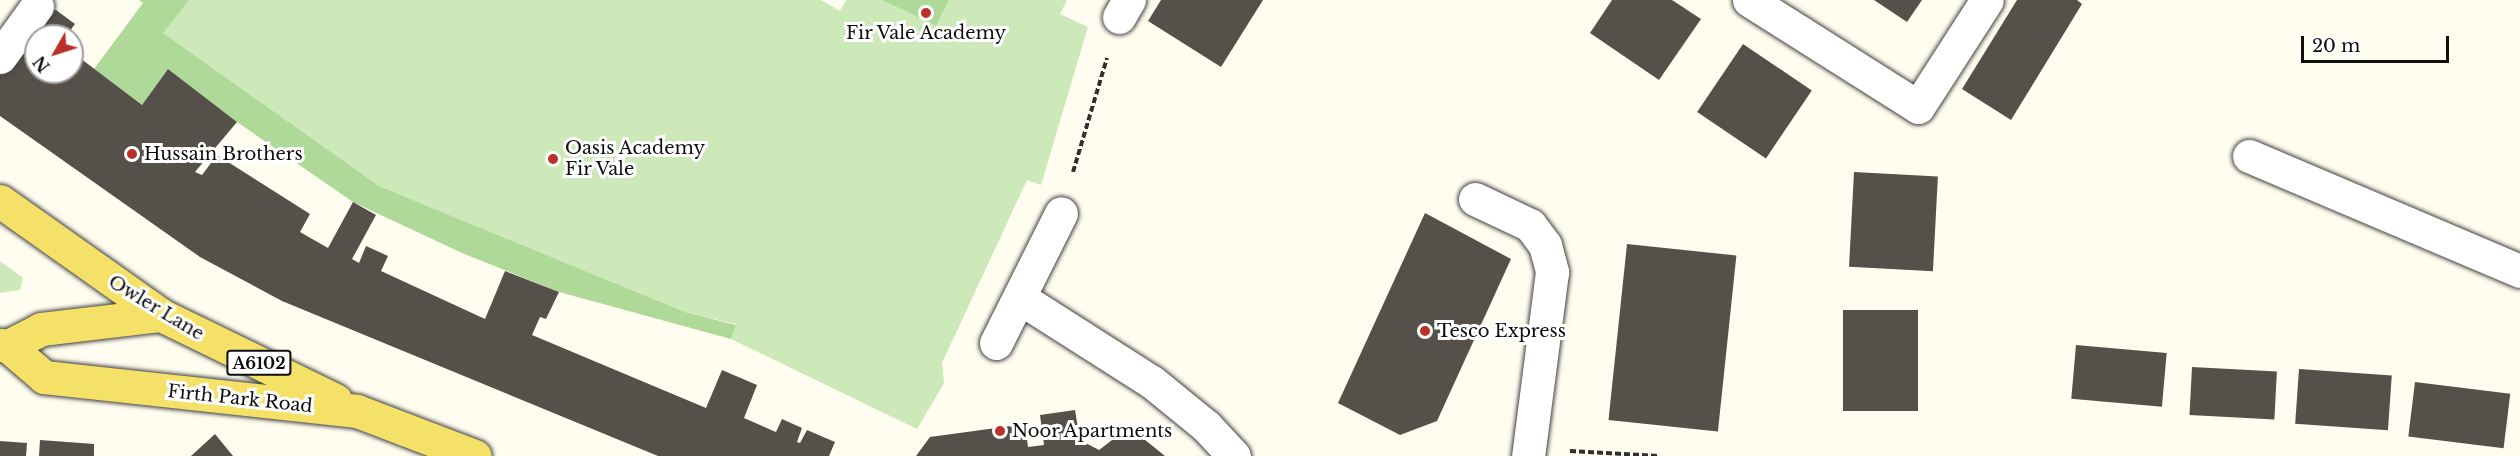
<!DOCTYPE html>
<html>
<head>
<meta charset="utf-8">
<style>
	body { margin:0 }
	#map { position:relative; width:2520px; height:456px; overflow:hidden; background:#fffdef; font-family:"Libre Baskerville",serif }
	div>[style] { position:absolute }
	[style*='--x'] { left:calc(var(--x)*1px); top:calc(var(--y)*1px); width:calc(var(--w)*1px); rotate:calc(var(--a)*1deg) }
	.green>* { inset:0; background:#cde8b9 }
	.forest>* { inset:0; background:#afd999 }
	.building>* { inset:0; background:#56504a; transform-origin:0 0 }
	.path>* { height:4px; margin-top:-2px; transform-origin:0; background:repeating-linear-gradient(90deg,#303030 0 6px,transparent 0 9px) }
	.roads { filter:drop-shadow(0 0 2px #414141) drop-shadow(0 0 2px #414141) }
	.minor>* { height:33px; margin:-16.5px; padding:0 16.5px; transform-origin:16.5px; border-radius:16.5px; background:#fff }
	.major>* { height:33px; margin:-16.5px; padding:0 16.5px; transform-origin:16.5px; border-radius:16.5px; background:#f5e168 }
	.dots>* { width:16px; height:16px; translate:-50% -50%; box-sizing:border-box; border:3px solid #fff; border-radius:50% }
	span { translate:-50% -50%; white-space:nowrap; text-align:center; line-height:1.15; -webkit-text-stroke:6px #fff; paint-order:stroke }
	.shield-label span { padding:2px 4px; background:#fff; border:2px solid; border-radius:4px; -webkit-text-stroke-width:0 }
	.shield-label { font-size:16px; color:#0e0e0e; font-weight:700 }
	.poi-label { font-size:18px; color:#0e0e0e }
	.left { translate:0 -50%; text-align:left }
	.street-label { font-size:18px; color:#0e0e0e }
	.north { position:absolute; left:24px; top:24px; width:60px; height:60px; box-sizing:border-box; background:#fff; border:2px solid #9f9f9f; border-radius:50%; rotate:231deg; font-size:16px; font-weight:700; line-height:24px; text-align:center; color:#0e0e0e }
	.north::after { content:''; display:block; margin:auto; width:21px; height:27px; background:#bb3028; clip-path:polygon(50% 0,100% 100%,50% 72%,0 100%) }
	.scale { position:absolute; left:2301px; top:36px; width:148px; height:27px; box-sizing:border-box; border:3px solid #0e0e0e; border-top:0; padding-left:8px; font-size:18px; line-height:21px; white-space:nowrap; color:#0e0e0e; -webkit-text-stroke:4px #fff; paint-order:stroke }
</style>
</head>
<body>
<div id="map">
	<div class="green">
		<i style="clip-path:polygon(189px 0,821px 0,840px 11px,846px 0,882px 0,936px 26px,949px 0,1067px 0,1060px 14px,1088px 27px,1041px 185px,1027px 180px,942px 363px,944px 383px,917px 429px,731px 339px,736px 324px,685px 312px,379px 186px,162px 33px)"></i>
		<i style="clip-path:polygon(0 261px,23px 278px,20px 290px,0 293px)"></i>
	</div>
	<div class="forest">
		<i style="clip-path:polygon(139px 0,189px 0,163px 33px,379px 186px,685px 312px,736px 325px,731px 339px,559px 292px,462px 253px,353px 202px,237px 122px,168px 69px,142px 105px,94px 69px,143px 3px)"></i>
		<i style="clip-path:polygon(882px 0,949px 0,936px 26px)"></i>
	</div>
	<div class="building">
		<i style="clip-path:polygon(1161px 0,1263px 0,1221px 67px,1148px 21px)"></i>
		<i style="clip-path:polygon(1612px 0,1672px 0,1701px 19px,1659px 80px,1590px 33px)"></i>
		<i style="clip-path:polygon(1874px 0,1922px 0,1907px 22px)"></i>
		<i style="clip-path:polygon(2017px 0,2077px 0,2082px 4px,2011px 120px,1962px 89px)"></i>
		<i style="clip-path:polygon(56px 10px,75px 24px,66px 36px,36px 36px,36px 72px,72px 72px,72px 52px,142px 105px,168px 69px,237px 122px,195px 172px,202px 175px,217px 155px,310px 214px,300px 232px,328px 248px,353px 202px,376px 215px,352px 259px,359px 263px,366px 246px,388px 256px,381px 271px,485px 319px,505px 271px,559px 292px,546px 319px,540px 317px,532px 335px,706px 408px,722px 370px,757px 385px,744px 418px,776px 432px,782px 419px,802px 428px,797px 442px,800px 443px,807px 430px,835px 442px,829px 456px,658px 456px,282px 301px,200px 257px,0 116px,0 73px,45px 11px)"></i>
		<i style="left:1743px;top:44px;width:83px;height:82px;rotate:34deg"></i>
		<i style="left:1854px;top:172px;width:84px;height:95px;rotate:3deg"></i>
		<i style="clip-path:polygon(1425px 213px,1511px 259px,1437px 421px,1400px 435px,1338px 403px)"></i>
		<i style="left:1627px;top:244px;width:110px;height:177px;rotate:6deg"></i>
		<i style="left:1918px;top:310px;width:101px;height:75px;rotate:90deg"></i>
		<i style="left:2076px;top:345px;width:91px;height:54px;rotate:5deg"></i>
		<i style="left:2192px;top:367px;width:85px;height:48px;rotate:3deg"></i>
		<i style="left:2299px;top:369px;width:93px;height:55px;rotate:4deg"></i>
		<i style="left:2415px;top:382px;width:96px;height:55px;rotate:7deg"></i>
		<i style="clip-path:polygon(1075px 410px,1080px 440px,1099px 450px,1129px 427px,1165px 456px,916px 456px,930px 437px,1025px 424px,1028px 447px,1044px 445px,1040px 415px)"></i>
		<i style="clip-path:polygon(215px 434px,233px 456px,191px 456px)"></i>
		<i style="clip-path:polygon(40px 440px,94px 444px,94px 456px,39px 456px)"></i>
		<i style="clip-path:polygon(0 441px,27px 443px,26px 456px,0 456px)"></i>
	</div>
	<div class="path">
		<i style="--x:1073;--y:172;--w:119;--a:-73.4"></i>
		<i style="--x:1570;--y:451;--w:89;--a:3.2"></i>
	</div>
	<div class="roads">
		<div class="minor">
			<i style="--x:1749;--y:0;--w:200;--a:32.3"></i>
			<i style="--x:1918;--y:107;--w:127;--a:-57.2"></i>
			<i style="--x:1119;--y:17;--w:20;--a:-60"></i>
			<i style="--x:0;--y:57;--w:63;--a:-54"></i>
			<i style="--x:2249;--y:156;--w:294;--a:23"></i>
			<i style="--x:1475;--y:199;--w:61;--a:25.3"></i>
			<i style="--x:1530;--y:225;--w:25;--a:53"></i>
			<i style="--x:1545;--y:245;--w:28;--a:75"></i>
			<i style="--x:1552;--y:272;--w:186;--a:97.4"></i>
			<i style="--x:1020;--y:298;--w:156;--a:32.5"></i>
			<i style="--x:1152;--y:382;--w:70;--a:39.2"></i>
			<i style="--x:1206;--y:426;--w:41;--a:47"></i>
			<i style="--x:996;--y:343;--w:145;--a:-63.4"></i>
		</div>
		<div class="major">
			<i style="--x:0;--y:201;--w:197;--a:35.3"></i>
			<i style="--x:161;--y:315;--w:194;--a:26"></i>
			<i style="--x:0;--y:345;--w:8;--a:7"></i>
			<i style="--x:8;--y:346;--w:48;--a:40.7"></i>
			<i style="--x:44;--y:377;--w:315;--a:6.2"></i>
			<i style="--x:357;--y:411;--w:126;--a:20.9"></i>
			<i style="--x:8;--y:346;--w:37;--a:-27"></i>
			<i style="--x:41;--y:329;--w:121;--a:-6.7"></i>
		</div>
	</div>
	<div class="dots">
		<i style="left:926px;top:13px;background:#bb3028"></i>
		<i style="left:132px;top:154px;background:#bb3028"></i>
		<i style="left:553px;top:159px;background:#bb3028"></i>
		<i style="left:1425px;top:331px;background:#bb3028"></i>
		<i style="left:1000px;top:431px;background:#bb3028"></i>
	</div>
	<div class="shield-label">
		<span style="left:259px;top:363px">A6102</span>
	</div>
	<div class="poi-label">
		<span style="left:926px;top:33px">Fir Vale Academy</span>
		<span class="left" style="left:565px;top:159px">Oasis Academy<br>Fir Vale</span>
		<span class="left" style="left:144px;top:154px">Hussain Brothers</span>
		<span class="left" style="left:1437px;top:331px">Tesco Express</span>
		<span class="left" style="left:1012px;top:431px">Noor Apartments</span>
	</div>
	<div class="street-label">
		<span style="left:156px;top:308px;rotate:31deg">Owler Lane</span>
		<span style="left:240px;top:399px;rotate:6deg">Firth Park Road</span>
	</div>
	<div class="north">N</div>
	<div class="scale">20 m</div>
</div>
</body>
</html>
